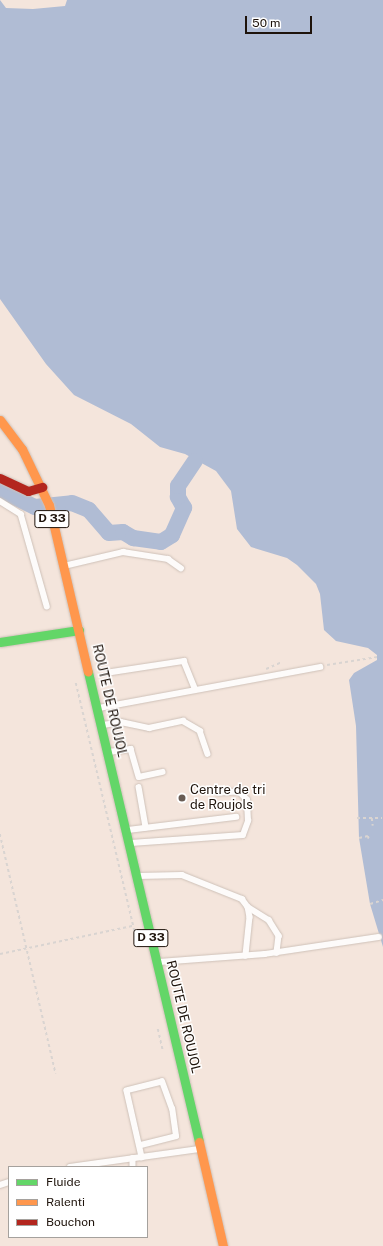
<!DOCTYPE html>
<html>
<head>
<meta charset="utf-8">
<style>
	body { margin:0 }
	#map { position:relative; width:383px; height:1246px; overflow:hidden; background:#f4e5dc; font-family:"Public Sans",sans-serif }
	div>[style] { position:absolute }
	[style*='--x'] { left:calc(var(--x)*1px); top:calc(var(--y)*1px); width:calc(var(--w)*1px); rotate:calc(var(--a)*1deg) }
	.water>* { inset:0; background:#b0bcd4 }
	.river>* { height:16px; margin:-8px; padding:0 8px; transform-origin:8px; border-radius:8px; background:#b0bcd4 }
	.path>* { height:1.5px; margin-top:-0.75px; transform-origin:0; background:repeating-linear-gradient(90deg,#d9d4d1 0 3px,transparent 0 6px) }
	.roads { filter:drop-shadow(0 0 1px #cec1b8) drop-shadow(0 0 1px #cec1b8) }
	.lane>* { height:5.5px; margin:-2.75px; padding:0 2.75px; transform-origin:2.75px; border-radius:2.75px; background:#fdfbfa }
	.fast>* { height:9px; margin:-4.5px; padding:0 4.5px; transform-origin:4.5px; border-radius:4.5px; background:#63d668 }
	.slow>* { height:9px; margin:-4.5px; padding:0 4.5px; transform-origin:4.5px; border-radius:4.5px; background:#ff974d }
	.jam>* { height:9px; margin:-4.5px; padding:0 4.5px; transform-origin:4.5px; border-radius:4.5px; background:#b3261e }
	.dots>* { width:11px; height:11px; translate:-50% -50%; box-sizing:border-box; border:2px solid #fff; border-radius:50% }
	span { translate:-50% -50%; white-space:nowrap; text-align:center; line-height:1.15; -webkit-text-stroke:3px #fff; paint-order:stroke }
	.shield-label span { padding:1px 3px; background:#fff; border:1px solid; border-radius:3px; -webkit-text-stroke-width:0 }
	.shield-label { font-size:12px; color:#1e130b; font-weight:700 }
	.street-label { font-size:13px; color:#1e130b }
	.poi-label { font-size:13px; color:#1e130b }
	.left { translate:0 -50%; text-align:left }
	.legend { position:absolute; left:8px; top:1166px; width:140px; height:72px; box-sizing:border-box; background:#fff; border:1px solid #a5a19d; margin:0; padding:5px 7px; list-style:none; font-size:12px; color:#1e130b }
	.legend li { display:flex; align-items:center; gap:8px; height:20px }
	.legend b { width:20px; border:1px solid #a5a19d }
	.scale { position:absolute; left:245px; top:16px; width:67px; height:18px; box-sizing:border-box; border:2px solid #1e130b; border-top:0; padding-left:5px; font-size:12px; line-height:14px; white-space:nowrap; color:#1e130b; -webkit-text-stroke:3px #fff; paint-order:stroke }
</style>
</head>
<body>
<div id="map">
	<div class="water">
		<i style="clip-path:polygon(0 0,6px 8px,33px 9px,65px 6px,67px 0,383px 0,383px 947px,370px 904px,359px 838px,356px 726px,349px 680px,354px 673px,377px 660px,377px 655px,368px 648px,336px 641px,324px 630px,320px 594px,316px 584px,297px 565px,287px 558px,251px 547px,237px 529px,231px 491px,216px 471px,185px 454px,160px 447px,131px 424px,74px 395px,46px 364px,0 299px)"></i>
	</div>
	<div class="river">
		<i style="--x:0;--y:490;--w:39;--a:26"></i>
		<i style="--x:35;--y:507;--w:37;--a:-6"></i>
		<i style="--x:72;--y:503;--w:18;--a:22"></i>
		<i style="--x:89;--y:510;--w:30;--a:49"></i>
		<i style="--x:109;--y:533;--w:14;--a:-4"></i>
		<i style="--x:123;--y:532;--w:12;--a:31"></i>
		<i style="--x:133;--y:538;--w:28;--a:8"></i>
		<i style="--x:161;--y:542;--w:13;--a:-32"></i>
		<i style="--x:172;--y:535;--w:30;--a:-66"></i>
		<i style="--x:184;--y:508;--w:13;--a:-119"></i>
		<i style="--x:178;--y:497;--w:11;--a:-90"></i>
		<i style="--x:178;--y:486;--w:30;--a:-56"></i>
	</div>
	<div class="path">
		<i style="--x:327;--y:665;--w:51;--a:-9.1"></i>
		<i style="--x:266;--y:669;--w:17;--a:-24"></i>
		<i style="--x:76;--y:683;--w:256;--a:76.7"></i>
		<i style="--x:357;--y:818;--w:25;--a:0"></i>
		<i style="--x:372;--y:818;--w:8;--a:83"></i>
		<i style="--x:0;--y:834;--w:246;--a:76.9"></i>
		<i style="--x:359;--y:838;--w:9;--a:-13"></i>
		<i style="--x:368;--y:836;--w:3;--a:72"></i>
		<i style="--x:370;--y:904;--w:14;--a:-17"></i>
		<i style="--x:0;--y:954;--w:135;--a:-12"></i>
		<i style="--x:158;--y:1029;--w:23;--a:77"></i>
	</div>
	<div class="roads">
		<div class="lane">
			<i style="--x:0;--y:501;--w:25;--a:32"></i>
			<i style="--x:21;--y:514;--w:96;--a:74.2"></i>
			<i style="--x:64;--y:566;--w:61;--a:-13.3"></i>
			<i style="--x:123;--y:552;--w:46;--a:8.8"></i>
			<i style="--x:168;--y:559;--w:16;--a:35"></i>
			<i style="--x:112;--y:672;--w:73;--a:-8.7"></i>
			<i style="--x:184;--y:661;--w:29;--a:68"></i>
			<i style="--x:99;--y:708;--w:225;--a:-10.5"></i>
			<i style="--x:103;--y:725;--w:18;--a:-9"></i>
			<i style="--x:121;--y:722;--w:29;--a:12"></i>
			<i style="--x:149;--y:728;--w:35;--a:-12"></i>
			<i style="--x:183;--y:721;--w:20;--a:30"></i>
			<i style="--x:200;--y:731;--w:24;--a:71"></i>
			<i style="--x:109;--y:752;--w:22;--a:-8"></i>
			<i style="--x:131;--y:749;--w:29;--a:74"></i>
			<i style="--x:139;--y:777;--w:24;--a:-12"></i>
			<i style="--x:139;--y:787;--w:41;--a:80.1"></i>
			<i style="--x:128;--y:830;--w:109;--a:-6.9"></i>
			<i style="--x:131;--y:843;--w:112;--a:-4.1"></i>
			<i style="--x:243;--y:835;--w:15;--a:-70"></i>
			<i style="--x:248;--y:821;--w:21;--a:-93"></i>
			<i style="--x:247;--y:800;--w:11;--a:-135"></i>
			<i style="--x:239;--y:792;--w:20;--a:177"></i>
			<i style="--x:138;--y:876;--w:44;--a:-1.3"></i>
			<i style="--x:182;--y:875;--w:65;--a:21.8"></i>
			<i style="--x:242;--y:899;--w:10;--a:53"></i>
			<i style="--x:248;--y:907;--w:10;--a:79"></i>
			<i style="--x:250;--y:917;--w:39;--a:96"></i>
			<i style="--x:248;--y:907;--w:25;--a:32"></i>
			<i style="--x:269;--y:920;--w:19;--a:58"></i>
			<i style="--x:279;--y:936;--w:17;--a:97"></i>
			<i style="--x:159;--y:962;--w:106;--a:-4.3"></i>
			<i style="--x:265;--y:954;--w:115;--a:-8.5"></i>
			<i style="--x:141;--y:1145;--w:36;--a:-14"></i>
			<i style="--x:176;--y:1136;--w:27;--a:-98"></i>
			<i style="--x:172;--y:1109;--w:29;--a:-110"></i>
			<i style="--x:162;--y:1082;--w:36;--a:166"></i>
			<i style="--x:127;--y:1091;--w:68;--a:77.2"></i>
			<i style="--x:133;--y:1158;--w:9;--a:90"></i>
			<i style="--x:70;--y:1167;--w:130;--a:-7.9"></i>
			<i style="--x:0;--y:1185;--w:9;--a:-18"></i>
		</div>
		<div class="fast">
			<i style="--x:0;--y:642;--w:80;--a:-8.6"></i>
			<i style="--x:88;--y:672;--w:483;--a:76.7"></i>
		</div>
		<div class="slow">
			<i style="--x:0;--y:420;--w:36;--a:53"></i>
			<i style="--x:22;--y:449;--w:62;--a:64.3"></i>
			<i style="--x:49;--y:505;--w:171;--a:76.9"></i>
			<i style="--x:199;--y:1142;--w:107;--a:77"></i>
		</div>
		<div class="jam">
			<i style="--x:0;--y:478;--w:31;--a:25"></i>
			<i style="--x:28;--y:491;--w:15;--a:-16"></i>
		</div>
	</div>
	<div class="dots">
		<i style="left:182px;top:798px;background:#695c54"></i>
	</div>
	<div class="shield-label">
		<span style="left:52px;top:519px">D 33</span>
		<span style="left:151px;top:938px">D 33</span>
	</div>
	<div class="street-label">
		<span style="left:109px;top:701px;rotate:77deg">ROUTE DE ROUJOL</span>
		<span style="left:183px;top:1017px;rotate:77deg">ROUTE DE ROUJOL</span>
	</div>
	<div class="poi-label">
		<span class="left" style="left:190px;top:798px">Centre de tri<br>de Roujols</span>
	</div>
	<ul class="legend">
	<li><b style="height:5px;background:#63d668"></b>Fluide</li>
	<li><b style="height:5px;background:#ff974d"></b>Ralenti</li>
	<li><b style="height:5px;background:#b3261e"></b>Bouchon</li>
	</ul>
	<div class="scale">50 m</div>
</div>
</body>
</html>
